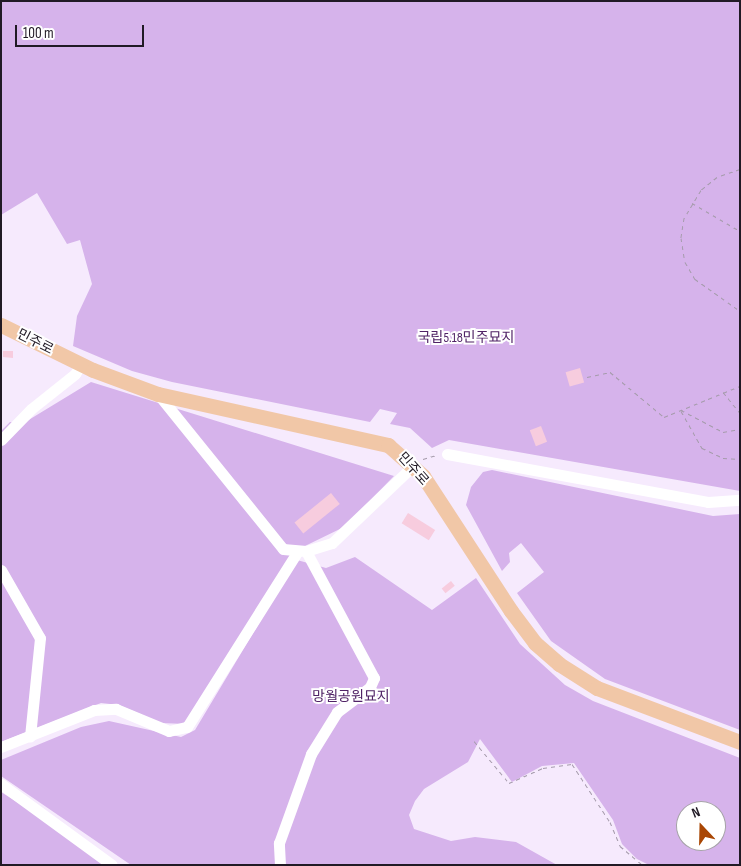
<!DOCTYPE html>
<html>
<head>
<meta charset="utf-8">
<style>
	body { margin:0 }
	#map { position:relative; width:741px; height:866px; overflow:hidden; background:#f6eafd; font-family:"Sofia Sans Condensed","Noto Sans KR",sans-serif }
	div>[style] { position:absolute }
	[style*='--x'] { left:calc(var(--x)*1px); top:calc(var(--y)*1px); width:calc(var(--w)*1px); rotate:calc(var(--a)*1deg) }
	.green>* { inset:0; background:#d6b3eb }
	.building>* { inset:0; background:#f7ccde; transform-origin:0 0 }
	.path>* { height:1px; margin-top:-0.5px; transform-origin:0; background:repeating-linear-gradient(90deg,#a59bab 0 4px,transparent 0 8px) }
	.minor>* { height:11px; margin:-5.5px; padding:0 5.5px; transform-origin:5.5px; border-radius:5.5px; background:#fff }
	.major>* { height:15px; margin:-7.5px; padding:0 7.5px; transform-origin:7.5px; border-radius:7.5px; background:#f1c7a7 }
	span { translate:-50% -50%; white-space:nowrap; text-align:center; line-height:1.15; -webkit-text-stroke:4px #fff; paint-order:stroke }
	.park-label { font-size:14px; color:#502366 }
	.street-label { font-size:14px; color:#211a25 }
	.frame { position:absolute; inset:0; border:2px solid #211a25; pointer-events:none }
	.north { position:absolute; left:676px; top:801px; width:50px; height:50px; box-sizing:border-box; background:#fff; border:1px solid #a6a3a8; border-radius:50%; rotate:339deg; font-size:14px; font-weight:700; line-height:20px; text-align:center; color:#211a25 }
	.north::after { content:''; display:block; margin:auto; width:18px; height:22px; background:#a94704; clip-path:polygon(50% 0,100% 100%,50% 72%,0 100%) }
	.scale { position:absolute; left:15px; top:25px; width:129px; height:22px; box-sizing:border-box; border:2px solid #211a25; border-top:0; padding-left:6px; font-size:15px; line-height:18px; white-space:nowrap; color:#211a25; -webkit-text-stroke:4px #fff; paint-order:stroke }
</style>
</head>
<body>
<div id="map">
	<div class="green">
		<i style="clip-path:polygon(1px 1px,740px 1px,740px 491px,449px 440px,432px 448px,410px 428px,390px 424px,397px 413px,380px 409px,370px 422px,172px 382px,132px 371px,73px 346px,77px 316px,92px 284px,80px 240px,67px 244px,37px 193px,1px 215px)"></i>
		<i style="clip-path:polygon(91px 382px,394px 476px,344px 527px,305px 546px,186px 724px,161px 723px,119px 705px,101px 703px,1px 742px,1px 431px,10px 422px,22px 424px)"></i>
		<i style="clip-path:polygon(492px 470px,713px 516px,740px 514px,740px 730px,605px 679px,551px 641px,517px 593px,544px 572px,521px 543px,509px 553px,510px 562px,502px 571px,466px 505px,471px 487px,483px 472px)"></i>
		<i style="clip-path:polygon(evenodd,355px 557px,432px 610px,476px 578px,520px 644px,565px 685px,593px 701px,740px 758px,740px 865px,649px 865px,637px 859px,622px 844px,613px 820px,574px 763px,542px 766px,512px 782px,480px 739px,468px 762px,424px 789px,415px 801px,409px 815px,414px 829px,451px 841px,475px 837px,516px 842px,557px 865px,131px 865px,1px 776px,1px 760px,81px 727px,109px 721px,181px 737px,195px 730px,297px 560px,326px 568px,355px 557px,686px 811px,716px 811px,716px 841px,686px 841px,686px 811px)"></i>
		<i style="clip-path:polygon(1px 792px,52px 824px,108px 865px,1px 865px)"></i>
	</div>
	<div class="building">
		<i style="clip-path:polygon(3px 351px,13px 351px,13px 358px,3px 357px)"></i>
		<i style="left:580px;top:368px;width:15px;height:15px;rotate:74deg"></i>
		<i style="left:541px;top:426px;width:17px;height:12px;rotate:69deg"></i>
		<i style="left:331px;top:493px;width:14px;height:47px;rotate:51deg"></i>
		<i style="left:408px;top:513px;width:32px;height:12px;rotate:32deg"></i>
		<i style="left:451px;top:581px;width:6px;height:12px;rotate:51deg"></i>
	</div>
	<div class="path">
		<i style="--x:740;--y:169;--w:24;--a:161"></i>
		<i style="--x:717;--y:177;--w:21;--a:141"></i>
		<i style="--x:701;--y:190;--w:33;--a:121"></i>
		<i style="--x:684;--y:218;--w:20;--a:99"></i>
		<i style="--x:681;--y:238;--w:24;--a:81"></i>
		<i style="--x:685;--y:262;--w:20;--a:60"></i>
		<i style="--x:695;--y:279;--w:55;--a:35.4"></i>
		<i style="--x:692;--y:203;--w:56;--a:30.3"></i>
		<i style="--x:587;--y:377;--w:24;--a:-12"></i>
		<i style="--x:610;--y:372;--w:70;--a:39.8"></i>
		<i style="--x:664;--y:417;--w:82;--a:-22.2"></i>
		<i style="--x:723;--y:392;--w:27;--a:51"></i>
		<i style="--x:681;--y:410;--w:47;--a:27.6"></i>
		<i style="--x:723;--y:432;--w:17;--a:-10"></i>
		<i style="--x:681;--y:411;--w:43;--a:60.4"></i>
		<i style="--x:702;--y:448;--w:23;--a:25"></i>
		<i style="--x:723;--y:458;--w:17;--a:3"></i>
		<i style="--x:423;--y:459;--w:14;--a:-17"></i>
		<i style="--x:474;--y:741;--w:55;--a:50.2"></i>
		<i style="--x:509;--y:783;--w:37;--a:-24"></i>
		<i style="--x:543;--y:768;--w:29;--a:-8"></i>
		<i style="--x:572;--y:764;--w:69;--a:56.8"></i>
		<i style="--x:610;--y:822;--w:26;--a:67"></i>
		<i style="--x:620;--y:846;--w:30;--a:40"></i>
	</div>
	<div class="minor">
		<i style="--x:158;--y:394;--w:199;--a:51.1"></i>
		<i style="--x:283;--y:549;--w:23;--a:5"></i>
		<i style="--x:306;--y:551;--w:27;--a:-17"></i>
		<i style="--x:332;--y:543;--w:113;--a:-43.6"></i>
		<i style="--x:1;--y:440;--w:43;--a:-45.9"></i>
		<i style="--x:31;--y:409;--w:56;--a:-38.5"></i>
		<i style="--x:75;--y:374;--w:12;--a:-59"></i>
		<i style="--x:447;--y:454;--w:265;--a:10.4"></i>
		<i style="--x:708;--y:502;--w:32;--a:-4"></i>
		<i style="--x:1;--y:570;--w:78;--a:60.2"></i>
		<i style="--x:40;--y:638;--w:99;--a:95.8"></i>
		<i style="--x:1;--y:747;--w:100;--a:-21.7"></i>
		<i style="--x:94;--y:710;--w:22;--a:-3"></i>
		<i style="--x:116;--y:709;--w:57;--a:22.5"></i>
		<i style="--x:169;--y:731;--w:18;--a:-13"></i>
		<i style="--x:187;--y:727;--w:207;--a:-57.8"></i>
		<i style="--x:1;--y:784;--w:137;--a:36.1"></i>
		<i style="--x:280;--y:865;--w:22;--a:-93"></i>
		<i style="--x:279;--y:843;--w:95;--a:-70.2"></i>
		<i style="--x:311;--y:754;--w:49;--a:-58.2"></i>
		<i style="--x:337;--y:712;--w:41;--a:-37.1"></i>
		<i style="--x:370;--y:687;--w:10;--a:-66"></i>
		<i style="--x:374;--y:678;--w:144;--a:-118.2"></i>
	</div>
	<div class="major">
		<i style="--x:1;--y:325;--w:102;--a:26.1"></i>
		<i style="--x:93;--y:370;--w:69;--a:20.3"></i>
		<i style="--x:158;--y:394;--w:236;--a:12.5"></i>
		<i style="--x:388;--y:445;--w:47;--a:41.5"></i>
		<i style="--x:423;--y:476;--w:161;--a:56.9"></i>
		<i style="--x:511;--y:611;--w:40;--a:53"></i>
		<i style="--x:535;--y:643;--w:32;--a:41"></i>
		<i style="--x:559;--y:664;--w:45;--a:32.3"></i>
		<i style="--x:597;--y:688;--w:153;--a:20.7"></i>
	</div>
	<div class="park-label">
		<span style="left:466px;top:338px">국립5.18민주묘지</span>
		<span style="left:351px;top:697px">망월공원묘지</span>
	</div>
	<div class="street-label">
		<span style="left:35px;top:342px;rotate:27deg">민주로</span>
		<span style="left:413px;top:469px;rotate:48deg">민주로</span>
	</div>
	<div class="frame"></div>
	<div class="north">N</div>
	<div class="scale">100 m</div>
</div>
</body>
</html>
